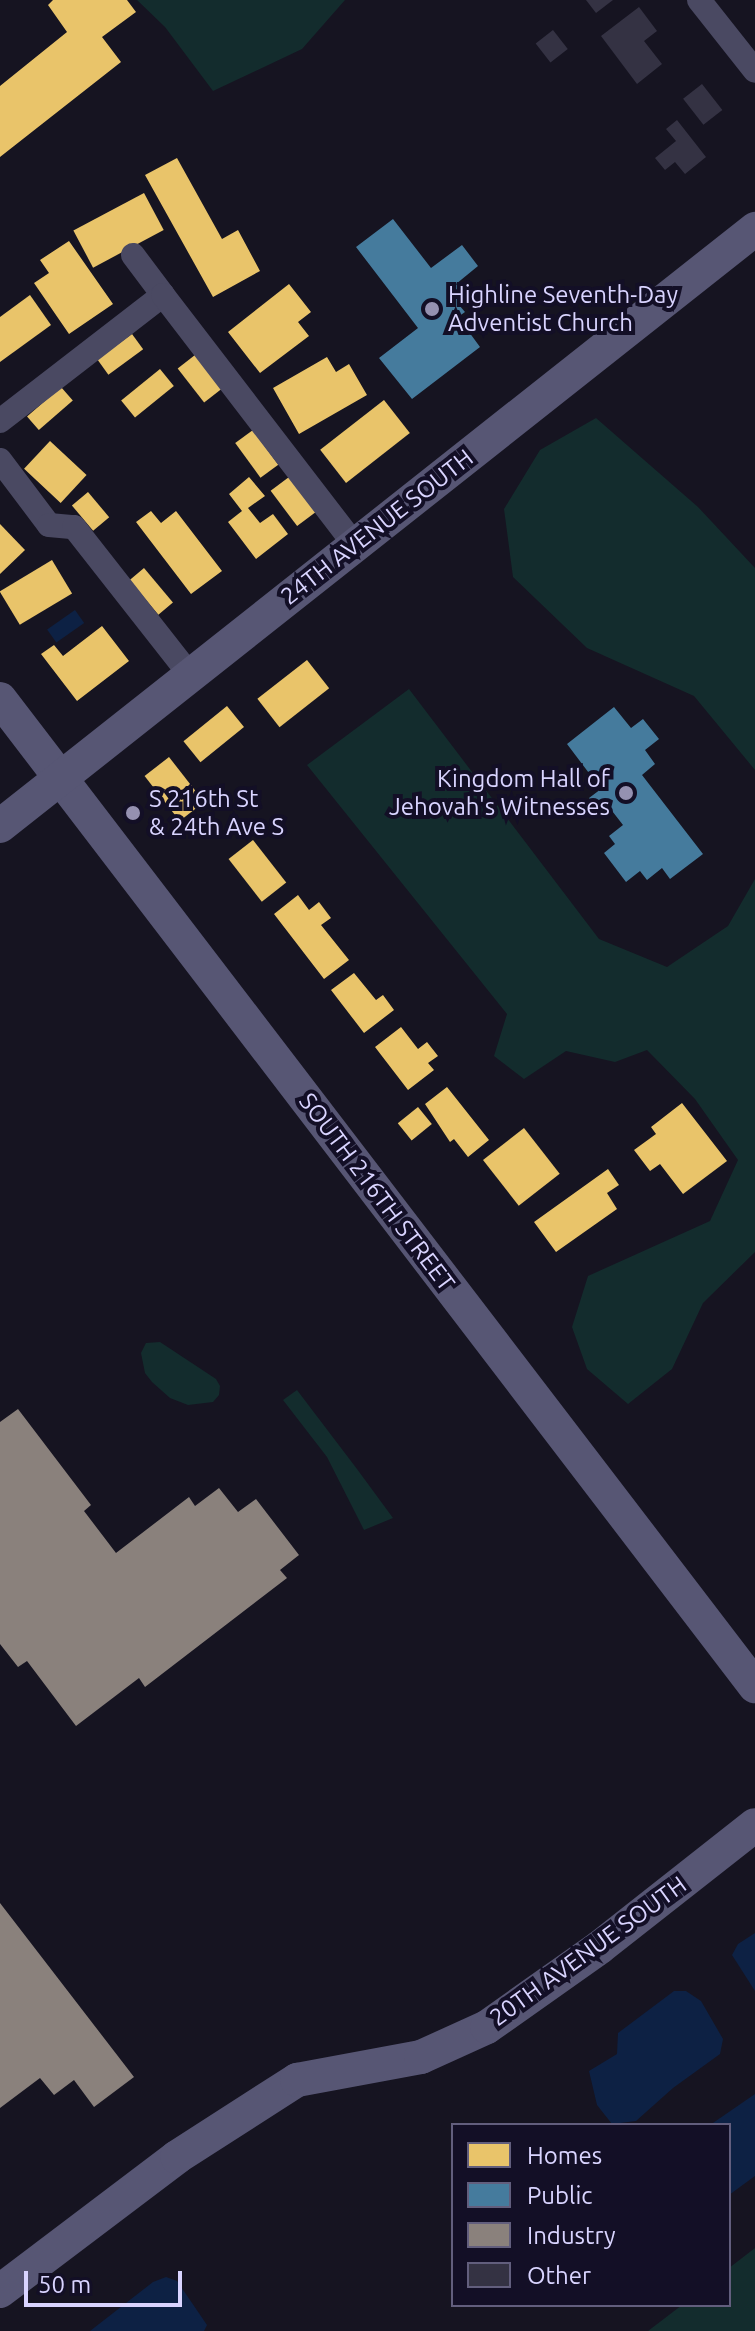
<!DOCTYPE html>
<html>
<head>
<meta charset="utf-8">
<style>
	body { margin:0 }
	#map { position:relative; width:755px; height:2331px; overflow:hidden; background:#161421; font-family:Ubuntu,sans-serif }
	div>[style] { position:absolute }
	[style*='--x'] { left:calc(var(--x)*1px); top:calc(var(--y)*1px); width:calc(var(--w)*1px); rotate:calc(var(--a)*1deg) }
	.green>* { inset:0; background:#132c2d }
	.water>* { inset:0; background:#0d2144; transform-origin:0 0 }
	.homes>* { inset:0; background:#e9c46a; transform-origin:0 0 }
	.public>* { inset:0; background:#457b9d }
	.industry>* { inset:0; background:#8a817c }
	.building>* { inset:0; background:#343243; transform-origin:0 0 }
	.street>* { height:24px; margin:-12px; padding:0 12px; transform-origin:12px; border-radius:12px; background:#4a4962 }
	.secondary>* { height:34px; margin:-17px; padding:0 17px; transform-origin:17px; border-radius:17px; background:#575674 }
	.dots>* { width:22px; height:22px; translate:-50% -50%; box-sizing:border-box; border:4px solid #130f26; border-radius:50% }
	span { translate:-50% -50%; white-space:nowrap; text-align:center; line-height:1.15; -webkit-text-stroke:8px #130f26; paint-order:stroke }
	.poi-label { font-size:24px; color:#d9d4ff }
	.left { translate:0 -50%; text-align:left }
	.right { translate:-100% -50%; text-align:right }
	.street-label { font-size:24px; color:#d9d4ff }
	.legend { position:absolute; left:451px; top:2123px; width:280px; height:184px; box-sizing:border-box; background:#130f26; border:2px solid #625e7d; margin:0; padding:10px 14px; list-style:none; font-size:24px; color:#d9d4ff }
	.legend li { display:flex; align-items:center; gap:16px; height:40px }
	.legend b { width:40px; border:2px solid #625e7d }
	.scale { position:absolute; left:24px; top:2271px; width:158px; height:36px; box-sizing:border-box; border:4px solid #d9d4ff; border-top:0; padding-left:10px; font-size:24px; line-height:28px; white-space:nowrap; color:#d9d4ff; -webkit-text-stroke:6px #130f26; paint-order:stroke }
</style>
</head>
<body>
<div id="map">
	<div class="green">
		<i style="clip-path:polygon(137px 0,345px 0,302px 49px,213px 91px,165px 27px)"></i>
		<i style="clip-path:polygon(596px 418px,698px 507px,755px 568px,755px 770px,694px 696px,587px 648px,513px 577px,504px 509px,540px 450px)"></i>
		<i style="clip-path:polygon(409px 689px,599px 939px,667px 967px,728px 926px,755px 879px,755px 1252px,703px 1303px,672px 1369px,628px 1404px,587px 1369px,572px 1327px,588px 1276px,710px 1221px,738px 1160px,695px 1099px,647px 1050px,615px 1062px,566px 1051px,524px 1079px,494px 1056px,507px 1014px,307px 765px)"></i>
		<i style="clip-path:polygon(160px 1342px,216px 1379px,220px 1386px,219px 1395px,213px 1402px,188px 1405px,170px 1398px,152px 1382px,145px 1373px,141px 1353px,146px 1343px)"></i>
		<i style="clip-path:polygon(297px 1390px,357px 1469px,393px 1518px,364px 1530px,327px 1457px,283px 1400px)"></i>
		<i style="clip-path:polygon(755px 2248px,755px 2331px,648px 2331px,682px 2305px,729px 2305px,729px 2268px)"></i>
	</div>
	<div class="water">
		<i style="left:75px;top:610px;width:16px;height:34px;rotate:55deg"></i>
		<i style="clip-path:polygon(755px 1933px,755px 1991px,732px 1955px,738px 1944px)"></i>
		<i style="clip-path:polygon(674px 1991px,686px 1991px,701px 2001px,723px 2039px,720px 2054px,673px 2088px,636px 2121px,612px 2124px,597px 2105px,589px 2071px,617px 2054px,618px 2033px)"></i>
		<i style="clip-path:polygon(755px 2094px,755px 2176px,729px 2195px,729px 2125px,710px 2125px)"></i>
		<i style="clip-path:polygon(166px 2277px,177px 2281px,207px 2325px,204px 2331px,90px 2331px,153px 2282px)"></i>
	</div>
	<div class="homes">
		<i style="clip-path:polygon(53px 0,127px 0,136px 12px,102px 37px,121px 62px,0 157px,0 86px,67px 32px,48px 5px)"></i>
		<i style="clip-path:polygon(177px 158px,222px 239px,238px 230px,260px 271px,213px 297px,145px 175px)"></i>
		<i style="left:144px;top:193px;width:42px;height:80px;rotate:62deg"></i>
		<i style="clip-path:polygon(69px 241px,113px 304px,69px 334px,34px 283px,49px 273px,40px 260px)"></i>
		<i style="clip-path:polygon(289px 284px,311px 312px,298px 322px,309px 336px,260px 373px,228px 332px)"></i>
		<i style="clip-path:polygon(30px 295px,51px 325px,0 362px,0 317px)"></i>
		<i style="left:132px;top:334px;width:19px;height:43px;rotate:54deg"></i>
		<i style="left:195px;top:355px;width:43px;height:22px;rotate:52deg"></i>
		<i style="clip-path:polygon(327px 357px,336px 372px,349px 364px,367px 395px,299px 434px,273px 388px)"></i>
		<i style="left:160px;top:369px;width:22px;height:50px;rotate:51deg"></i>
		<i style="left:61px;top:387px;width:18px;height:45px;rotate:49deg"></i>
		<i style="left:384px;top:400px;width:42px;height:81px;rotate:52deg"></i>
		<i style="left:253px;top:430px;width:43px;height:22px;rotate:54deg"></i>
		<i style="left:50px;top:441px;width:50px;height:38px;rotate:43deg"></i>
		<i style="clip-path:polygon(249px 477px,265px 496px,248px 508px,260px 523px,273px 514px,288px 534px,256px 559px,228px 522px,242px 511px,229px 494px)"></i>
		<i style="left:289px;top:477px;width:44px;height:23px;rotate:53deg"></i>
		<i style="left:88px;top:492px;width:33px;height:21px;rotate:50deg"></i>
		<i style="clip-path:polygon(151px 511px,161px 523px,176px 511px,222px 571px,191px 594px,136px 522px)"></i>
		<i style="clip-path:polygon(0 524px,25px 550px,0 574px)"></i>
		<i style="left:52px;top:560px;width:39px;height:61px;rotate:59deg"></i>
		<i style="left:144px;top:568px;width:45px;height:19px;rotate:50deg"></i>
		<i style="clip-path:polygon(102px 626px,129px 661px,77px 701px,41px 654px,54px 645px,63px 656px)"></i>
		<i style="left:307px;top:660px;width:36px;height:63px;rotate:52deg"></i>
		<i style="left:227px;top:706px;width:27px;height:56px;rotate:51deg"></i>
		<i style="left:169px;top:757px;width:57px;height:31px;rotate:52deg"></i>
		<i style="left:253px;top:840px;width:54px;height:31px;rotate:52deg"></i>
		<i style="clip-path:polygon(298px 895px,309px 910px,319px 902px,331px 918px,321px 925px,349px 960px,324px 979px,274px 914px)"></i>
		<i style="clip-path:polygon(354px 973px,376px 1000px,383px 995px,394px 1010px,364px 1033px,331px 990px)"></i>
		<i style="clip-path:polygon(401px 1027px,418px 1049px,427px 1042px,438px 1056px,428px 1063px,434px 1070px,408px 1090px,375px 1047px)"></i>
		<i style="clip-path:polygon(447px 1087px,489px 1140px,468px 1157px,454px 1139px,450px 1142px,425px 1104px)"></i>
		<i style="clip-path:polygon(682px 1103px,727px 1161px,683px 1194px,660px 1164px,650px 1171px,634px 1150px,656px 1134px,651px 1127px)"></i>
		<i style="left:418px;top:1107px;width:22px;height:26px;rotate:51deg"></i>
		<i style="left:524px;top:1128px;width:58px;height:52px;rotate:52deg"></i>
		<i style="clip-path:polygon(608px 1169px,619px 1185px,607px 1193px,617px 1209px,556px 1252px,534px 1222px)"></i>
	</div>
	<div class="public">
		<i style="clip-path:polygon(393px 219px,431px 268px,462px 245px,478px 266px,456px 284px,467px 299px,459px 305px,465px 312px,458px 317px,480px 347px,412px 399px,379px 358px,418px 328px,356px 247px)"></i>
		<i style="clip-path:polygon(614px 707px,631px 728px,643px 719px,659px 739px,645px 750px,655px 764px,642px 775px,703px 854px,670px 879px,662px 868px,647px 880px,640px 871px,626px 882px,604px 853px,615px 844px,609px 836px,623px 825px,609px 807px,601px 813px,589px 798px,601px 789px,567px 744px)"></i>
	</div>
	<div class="industry">
		<i style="clip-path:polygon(18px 1409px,91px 1505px,84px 1511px,116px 1553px,189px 1497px,195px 1506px,219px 1488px,238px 1512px,256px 1499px,299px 1555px,280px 1570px,287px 1578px,145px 1687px,139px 1678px,76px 1726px,27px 1661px,18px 1667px,0 1644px,0 1422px)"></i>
		<i style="clip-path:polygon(0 1903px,134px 2077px,94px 2107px,74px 2080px,54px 2095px,40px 2078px,0 2108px)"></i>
	</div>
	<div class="building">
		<i style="clip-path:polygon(586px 0,613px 0,596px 13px)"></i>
		<i style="clip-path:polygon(639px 7px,657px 31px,644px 41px,662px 64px,637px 84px,601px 36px)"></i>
		<i style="left:553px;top:30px;width:24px;height:22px;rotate:52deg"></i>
		<i style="left:702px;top:84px;width:33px;height:24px;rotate:52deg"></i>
		<i style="clip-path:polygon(677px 120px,706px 157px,685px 174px,675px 162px,665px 170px,655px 158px,676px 141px,666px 129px)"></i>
	</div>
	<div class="street">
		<i style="--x:699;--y:0;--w:90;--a:51.7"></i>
		<i style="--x:133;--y:255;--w:50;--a:53.1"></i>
		<i style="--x:0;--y:421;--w:206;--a:-37.7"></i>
		<i style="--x:163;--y:295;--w:315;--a:52.5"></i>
		<i style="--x:0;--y:460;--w:81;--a:53"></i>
		<i style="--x:49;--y:525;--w:25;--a:5"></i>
		<i style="--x:74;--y:527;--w:188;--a:51.9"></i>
	</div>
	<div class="secondary">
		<i style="--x:0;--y:699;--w:1243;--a:52.59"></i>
		<i style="--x:0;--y:826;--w:963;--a:-38.33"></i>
		<i style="--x:0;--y:2291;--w:222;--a:-37.1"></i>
		<i style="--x:177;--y:2157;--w:143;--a:-32.7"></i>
		<i style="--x:297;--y:2080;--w:126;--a:-10.5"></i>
		<i style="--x:421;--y:2057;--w:72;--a:-24.4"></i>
		<i style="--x:487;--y:2027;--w:138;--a:-35.3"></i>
		<i style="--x:600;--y:1947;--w:197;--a:-38.2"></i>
	</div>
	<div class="dots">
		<i style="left:432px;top:309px;background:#9591b1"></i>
		<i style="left:626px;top:793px;background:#9591b1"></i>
		<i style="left:133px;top:813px;background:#9591b1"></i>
	</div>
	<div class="poi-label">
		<span class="left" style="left:448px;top:309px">Highline Seventh-Day<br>Adventist Church</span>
		<span class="right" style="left:610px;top:793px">Kingdom Hall of<br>Jehovah's Witnesses</span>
		<span class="left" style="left:149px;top:813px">S 216th St<br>&amp; 24th Ave S</span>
	</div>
	<div class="street-label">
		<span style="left:377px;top:527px;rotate:-38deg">24TH AVENUE SOUTH</span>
		<span style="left:377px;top:1192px;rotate:53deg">SOUTH 216TH STREET</span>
		<span style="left:588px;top:1951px;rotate:-36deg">20TH AVENUE SOUTH</span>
	</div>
	<ul class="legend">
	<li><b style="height:22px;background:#e9c46a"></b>Homes</li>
	<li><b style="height:22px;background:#457b9d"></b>Public</li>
	<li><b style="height:22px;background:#8a817c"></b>Industry</li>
	<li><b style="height:22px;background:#343243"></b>Other</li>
	</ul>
	<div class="scale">50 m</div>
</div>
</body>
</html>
